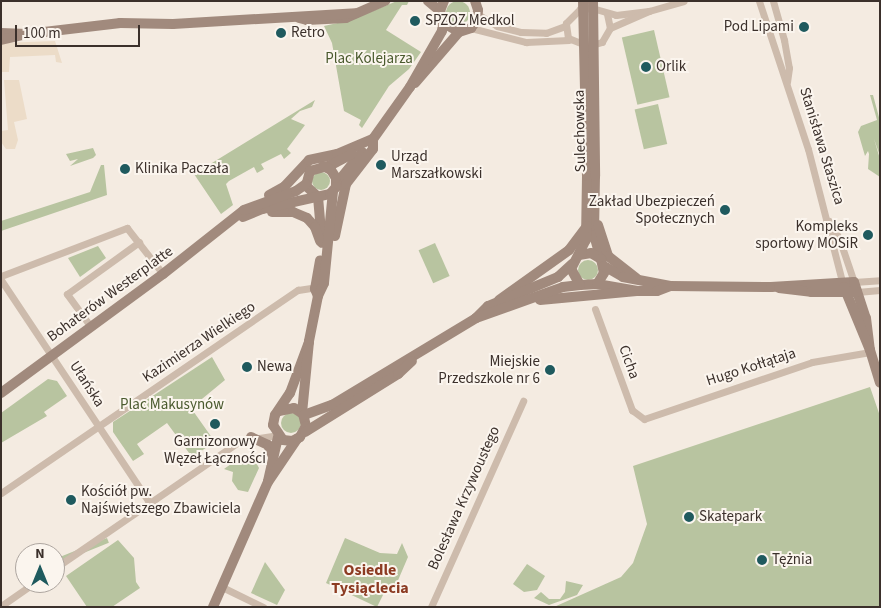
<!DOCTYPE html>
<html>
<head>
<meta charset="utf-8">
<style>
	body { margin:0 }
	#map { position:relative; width:881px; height:608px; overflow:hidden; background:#f4ebe1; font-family:"Source Sans 3",sans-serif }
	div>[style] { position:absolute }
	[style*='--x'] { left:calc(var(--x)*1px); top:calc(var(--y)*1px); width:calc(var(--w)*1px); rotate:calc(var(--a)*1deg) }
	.green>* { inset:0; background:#b8c4a0; transform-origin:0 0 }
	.round { border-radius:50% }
	.plaza>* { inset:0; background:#ecdcc8 }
	.street>* { height:7px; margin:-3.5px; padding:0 3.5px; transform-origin:3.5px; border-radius:3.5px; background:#cdbbac }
	.secondary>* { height:10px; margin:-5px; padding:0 5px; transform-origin:5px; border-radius:5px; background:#a18a7d }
	.secondary-bridge>* { height:10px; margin:-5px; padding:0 5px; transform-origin:5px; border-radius:5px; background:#a18a7d }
	.dots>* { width:14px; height:14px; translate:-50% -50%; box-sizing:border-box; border:2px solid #fbf5ee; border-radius:50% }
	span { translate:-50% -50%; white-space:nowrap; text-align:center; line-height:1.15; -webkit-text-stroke:4px #fbf5ee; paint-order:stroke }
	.poi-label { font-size:15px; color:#3b302b }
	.left { translate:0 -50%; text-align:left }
	.right { translate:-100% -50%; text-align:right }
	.park-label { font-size:15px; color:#4a5a2e }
	.street-label { font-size:15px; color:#3b302b }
	.neighbourhood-label { font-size:16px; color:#8c3b22; font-weight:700 }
	.frame { position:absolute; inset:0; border:2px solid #3b302b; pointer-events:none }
	.north { position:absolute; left:15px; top:543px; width:50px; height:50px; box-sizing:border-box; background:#fbf5ee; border:1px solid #aea6a0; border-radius:50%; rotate:0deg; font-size:14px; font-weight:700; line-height:20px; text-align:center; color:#3b302b }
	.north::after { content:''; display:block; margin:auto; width:18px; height:22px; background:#1f5a5e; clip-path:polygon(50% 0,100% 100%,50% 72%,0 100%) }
	.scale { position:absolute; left:15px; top:25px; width:125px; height:22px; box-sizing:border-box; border:2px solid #3b302b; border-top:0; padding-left:6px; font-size:15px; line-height:18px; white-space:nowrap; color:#3b302b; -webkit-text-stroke:4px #fbf5ee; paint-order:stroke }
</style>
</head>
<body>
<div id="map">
	<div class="green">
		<i style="clip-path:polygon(397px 1px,409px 1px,407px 5px,402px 5px,386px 30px,421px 52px,409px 69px,389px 86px,362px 128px,359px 125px,361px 120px,344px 111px,332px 43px,324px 26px,351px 20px)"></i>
		<i class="round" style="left:446px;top:1px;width:24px;height:24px"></i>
		<i style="left:654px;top:30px;width:69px;height:33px;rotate:77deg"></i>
		<i style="clip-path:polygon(870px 95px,873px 95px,880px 121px,880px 156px,874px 139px,880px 159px,880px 177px,868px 169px,869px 154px,868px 151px,865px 156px,858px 132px,861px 126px,877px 120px)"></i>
		<i style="clip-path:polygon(315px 100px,312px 107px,300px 111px,291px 119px,305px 125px,287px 149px,291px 153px,284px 159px,281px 154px,261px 164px,264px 169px,257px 173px,254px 167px,229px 181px,226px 184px,233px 205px,221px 214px,194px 174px)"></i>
		<i style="left:658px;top:104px;width:41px;height:24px;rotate:77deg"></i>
		<i style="clip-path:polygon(93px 148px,96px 155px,93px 158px,70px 166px,78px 159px,70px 161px,66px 154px)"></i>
		<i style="clip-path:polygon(101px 165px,104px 165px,107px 195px,1px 231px,1px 221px,90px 192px)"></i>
		<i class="round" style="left:312px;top:172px;width:18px;height:18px"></i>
		<i style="left:435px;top:243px;width:36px;height:18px;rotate:66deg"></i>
		<i style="clip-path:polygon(98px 246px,106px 258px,80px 277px,68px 258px)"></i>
		<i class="round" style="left:578px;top:260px;width:20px;height:20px"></i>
		<i style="clip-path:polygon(212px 357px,225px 380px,191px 408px,215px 442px,192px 457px,167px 423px,137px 444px,144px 454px,133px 461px,113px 432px,113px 422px)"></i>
		<i style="clip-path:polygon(48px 379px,57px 381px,67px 396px,44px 412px,47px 416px,1px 443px,1px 413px)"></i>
		<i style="clip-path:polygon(870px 387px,880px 416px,880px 607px,554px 607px,621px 577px,633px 563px,647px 524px,633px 466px)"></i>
		<i class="round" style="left:281px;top:413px;width:20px;height:20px"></i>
		<i style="clip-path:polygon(245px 454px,252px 455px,259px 468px,248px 492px,238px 490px,232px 481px,233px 472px,224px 469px)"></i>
		<i style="left:107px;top:538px;width:5px;height:63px;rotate:68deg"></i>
		<i style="clip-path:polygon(345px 538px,380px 553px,397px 554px,402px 543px,408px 557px,393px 592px,386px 589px,377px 607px,326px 583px)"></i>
		<i style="clip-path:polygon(118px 540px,134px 558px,136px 582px,140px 588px,112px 607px,87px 607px,66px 576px)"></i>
		<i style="clip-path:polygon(265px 562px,285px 590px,277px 605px,251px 593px)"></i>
		<i style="clip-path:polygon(527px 564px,545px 576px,537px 590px,524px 592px,513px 584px)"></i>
		<i style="clip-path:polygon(566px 581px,583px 585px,577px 595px,549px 605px,534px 598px,541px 592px,549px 599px,560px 599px,565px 592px)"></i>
	</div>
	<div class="plaza">
		<i style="clip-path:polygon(55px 41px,62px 63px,56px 62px,55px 55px,10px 57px,9px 72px,1px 72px,1px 43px)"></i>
		<i style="clip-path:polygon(4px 80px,19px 80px,27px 119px,14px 122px,18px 140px,15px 149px,6px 149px,1px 142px,1px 131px,8px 130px)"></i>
	</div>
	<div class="street">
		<i style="--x:759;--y:1;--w:156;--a:71.7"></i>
		<i style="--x:808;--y:149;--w:136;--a:75.6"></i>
		<i style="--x:773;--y:1;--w:41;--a:74.2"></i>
		<i style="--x:784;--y:40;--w:28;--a:80"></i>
		<i style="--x:789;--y:68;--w:14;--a:98"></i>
		<i style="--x:607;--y:14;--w:14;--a:78"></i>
		<i style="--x:610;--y:28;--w:16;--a:120"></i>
		<i style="--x:602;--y:42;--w:15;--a:164"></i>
		<i style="--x:588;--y:46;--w:22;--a:-158"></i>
		<i style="--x:568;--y:38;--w:15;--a:-98"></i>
		<i style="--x:566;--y:23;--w:20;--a:-45"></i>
		<i style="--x:580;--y:9;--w:12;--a:-5"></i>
		<i style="--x:592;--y:8;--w:25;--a:16"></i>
		<i style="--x:616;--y:15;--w:33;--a:-7"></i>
		<i style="--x:479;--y:15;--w:21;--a:31"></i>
		<i style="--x:497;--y:26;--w:25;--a:14"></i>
		<i style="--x:521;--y:32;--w:25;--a:2"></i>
		<i style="--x:546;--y:33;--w:20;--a:-20"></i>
		<i style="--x:471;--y:28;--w:57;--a:14.3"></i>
		<i style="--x:526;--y:42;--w:43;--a:-2.7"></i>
		<i style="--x:610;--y:28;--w:43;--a:-23.6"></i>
		<i style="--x:649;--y:11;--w:36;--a:-16"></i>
		<i style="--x:829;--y:221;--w:20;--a:60"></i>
		<i style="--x:839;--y:238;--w:46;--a:71.2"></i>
		<i style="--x:854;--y:282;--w:26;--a:-4"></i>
		<i style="--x:1;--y:276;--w:135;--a:-20.9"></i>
		<i style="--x:127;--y:228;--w:58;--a:52"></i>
		<i style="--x:1;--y:280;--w:268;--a:56.3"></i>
		<i style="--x:857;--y:292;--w:23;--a:-5"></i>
		<i style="--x:595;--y:309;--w:108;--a:69.9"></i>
		<i style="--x:632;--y:410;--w:15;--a:37"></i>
		<i style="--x:644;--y:419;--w:177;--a:-18.7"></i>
		<i style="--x:812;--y:362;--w:59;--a:-9.8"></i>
		<i style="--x:91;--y:327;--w:41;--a:-126"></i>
		<i style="--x:67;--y:294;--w:89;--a:-35.8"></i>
		<i style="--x:1;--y:493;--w:360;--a:-34.4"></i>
		<i style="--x:298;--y:290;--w:18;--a:-9"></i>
		<i style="--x:55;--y:568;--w:224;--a:-34.5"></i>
		<i style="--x:240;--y:441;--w:36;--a:-9"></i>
		<i style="--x:222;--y:587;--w:46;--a:26"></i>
		<i style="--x:1;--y:606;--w:40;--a:-34.9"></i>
		<i style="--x:431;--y:607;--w:226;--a:-65.9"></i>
	</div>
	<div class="secondary">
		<i style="--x:428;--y:1;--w:16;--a:40"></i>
		<i style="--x:444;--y:1;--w:11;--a:112"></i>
		<i style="--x:440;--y:11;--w:12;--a:76"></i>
		<i style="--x:443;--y:23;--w:18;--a:29"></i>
		<i style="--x:459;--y:32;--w:13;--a:-18"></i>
		<i style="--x:471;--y:28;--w:10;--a:-53"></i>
		<i style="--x:477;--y:20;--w:10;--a:-84"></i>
		<i style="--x:478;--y:10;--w:9;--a:-108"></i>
		<i style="--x:299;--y:18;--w:8;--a:14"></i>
		<i style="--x:307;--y:20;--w:39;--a:-3"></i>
		<i style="--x:346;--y:18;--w:43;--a:-23.6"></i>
		<i style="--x:1;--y:33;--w:26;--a:2"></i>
		<i style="--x:27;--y:34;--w:94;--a:-6.7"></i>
		<i style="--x:120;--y:23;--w:53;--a:1.1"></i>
		<i style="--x:173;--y:24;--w:183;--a:-3.4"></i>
		<i style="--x:1;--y:40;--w:27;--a:-13"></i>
		<i style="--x:415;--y:83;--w:67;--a:-49.2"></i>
		<i style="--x:595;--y:176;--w:59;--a:91"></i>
		<i style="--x:594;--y:235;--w:25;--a:74"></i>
		<i style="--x:337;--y:183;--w:40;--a:-51"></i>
		<i style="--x:269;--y:195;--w:18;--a:-29"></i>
		<i style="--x:285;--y:186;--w:35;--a:-47"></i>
		<i style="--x:309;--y:160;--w:29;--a:-12"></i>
		<i style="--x:337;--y:154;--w:39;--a:-23"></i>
		<i style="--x:373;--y:139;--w:64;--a:-54.6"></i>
		<i style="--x:410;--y:87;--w:64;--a:-60.3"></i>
		<i style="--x:442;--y:31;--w:8;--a:-83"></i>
		<i style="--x:318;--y:197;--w:46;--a:85"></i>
		<i style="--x:318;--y:197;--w:16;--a:-137"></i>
		<i style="--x:306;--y:186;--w:16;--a:-75"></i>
		<i style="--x:310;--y:171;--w:22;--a:-16"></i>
		<i style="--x:331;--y:165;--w:24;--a:-28"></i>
		<i style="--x:272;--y:212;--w:21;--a:0"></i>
		<i style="--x:293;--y:212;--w:15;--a:23"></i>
		<i style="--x:307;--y:218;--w:12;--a:48"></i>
		<i style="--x:315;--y:227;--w:15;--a:70"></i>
		<i style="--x:243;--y:217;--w:21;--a:-23"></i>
		<i style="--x:262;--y:209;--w:70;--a:-12.4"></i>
		<i style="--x:330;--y:194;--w:9;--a:-49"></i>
		<i style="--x:336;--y:187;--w:9;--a:-90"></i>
		<i style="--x:336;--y:178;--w:9;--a:-122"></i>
		<i style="--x:331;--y:170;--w:9;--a:-153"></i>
		<i style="--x:598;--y:225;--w:33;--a:72"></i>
		<i style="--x:608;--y:256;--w:36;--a:38"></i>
		<i style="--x:335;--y:236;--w:53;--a:-78.1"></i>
		<i style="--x:346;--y:184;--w:44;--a:-52.4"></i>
		<i style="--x:373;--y:149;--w:10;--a:-90"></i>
		<i style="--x:579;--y:255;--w:12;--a:-9"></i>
		<i style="--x:591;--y:253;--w:12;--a:31"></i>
		<i style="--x:601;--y:259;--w:14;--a:78"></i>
		<i style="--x:604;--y:273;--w:13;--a:122"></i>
		<i style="--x:597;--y:284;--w:17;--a:177"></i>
		<i style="--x:580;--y:285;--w:18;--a:-119"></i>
		<i style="--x:571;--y:269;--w:33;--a:-63"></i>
		<i style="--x:586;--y:240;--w:64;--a:-89.1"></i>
		<i style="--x:604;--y:266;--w:22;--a:30"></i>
		<i style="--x:623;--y:277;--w:48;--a:10.8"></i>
		<i style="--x:670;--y:286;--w:101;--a:0.6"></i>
		<i style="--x:771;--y:287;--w:83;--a:-3.4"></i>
		<i style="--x:854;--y:282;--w:38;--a:72"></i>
		<i style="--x:866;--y:318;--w:32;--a:83"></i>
		<i style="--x:870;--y:350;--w:34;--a:73"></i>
		<i style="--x:597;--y:284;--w:41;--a:9.9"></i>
		<i style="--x:637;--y:291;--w:20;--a:0"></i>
		<i style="--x:657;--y:291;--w:14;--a:-21"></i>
		<i style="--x:844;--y:287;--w:68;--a:67.6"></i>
		<i style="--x:779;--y:288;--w:32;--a:7"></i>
		<i style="--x:811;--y:292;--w:46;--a:0"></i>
		<i style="--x:318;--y:296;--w:8;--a:-113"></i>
		<i style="--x:315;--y:289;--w:29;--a:-80"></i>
		<i style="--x:499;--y:300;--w:86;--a:-35.5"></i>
		<i style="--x:569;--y:250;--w:30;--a:-53"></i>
		<i style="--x:540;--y:300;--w:97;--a:-5.3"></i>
		<i style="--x:476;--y:318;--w:17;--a:-45"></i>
		<i style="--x:488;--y:306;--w:76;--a:-22.5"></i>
		<i style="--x:558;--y:277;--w:19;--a:-43"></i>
		<i style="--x:1;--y:393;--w:201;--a:-36.3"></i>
		<i style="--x:163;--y:274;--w:103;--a:-38.3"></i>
		<i style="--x:244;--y:210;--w:55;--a:-20.1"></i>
		<i style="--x:296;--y:191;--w:12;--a:-35"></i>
		<i style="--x:279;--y:411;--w:15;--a:-11"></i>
		<i style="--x:294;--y:408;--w:11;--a:34"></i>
		<i style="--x:303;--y:414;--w:12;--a:76"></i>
		<i style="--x:306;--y:426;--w:13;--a:119"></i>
		<i style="--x:300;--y:437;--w:9;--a:153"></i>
		<i style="--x:292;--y:441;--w:9;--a:-174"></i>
		<i style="--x:283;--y:440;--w:18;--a:-124"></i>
		<i style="--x:273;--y:425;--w:10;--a:-79"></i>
		<i style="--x:275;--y:415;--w:27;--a:-56"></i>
		<i style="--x:290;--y:393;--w:54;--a:-69.6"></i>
		<i style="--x:302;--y:413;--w:72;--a:-84.4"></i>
		<i style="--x:309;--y:341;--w:46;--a:-78.7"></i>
		<i style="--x:318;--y:296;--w:14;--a:-65"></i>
		<i style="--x:324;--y:283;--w:91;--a:-84.4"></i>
		<i style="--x:304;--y:415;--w:30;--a:-20"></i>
		<i style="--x:332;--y:405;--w:168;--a:-31.1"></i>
		<i style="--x:476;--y:318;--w:92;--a:-19.6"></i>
		<i style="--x:563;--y:287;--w:17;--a:-7"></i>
		<i style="--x:305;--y:432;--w:110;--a:-31.9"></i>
		<i style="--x:398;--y:374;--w:19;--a:-43"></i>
		<i style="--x:251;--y:437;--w:19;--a:25"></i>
		<i style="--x:268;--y:445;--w:12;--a:66"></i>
		<i style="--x:268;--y:481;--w:45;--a:-77.2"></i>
		<i style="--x:213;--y:607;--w:137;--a:-66.3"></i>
		<i style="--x:268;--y:482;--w:52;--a:-56"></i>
	</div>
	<div class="secondary-bridge">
		<i style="--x:583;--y:1;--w:175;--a:88.7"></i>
		<i style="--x:593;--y:1;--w:175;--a:89.3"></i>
	</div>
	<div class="dots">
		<i style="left:415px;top:21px;background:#1f5a5e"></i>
		<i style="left:804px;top:27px;background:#1f5a5e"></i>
		<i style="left:281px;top:33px;background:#1f5a5e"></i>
		<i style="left:646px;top:67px;background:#1f5a5e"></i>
		<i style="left:381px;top:165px;background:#1f5a5e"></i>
		<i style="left:125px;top:169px;background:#1f5a5e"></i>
		<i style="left:725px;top:210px;background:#1f5a5e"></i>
		<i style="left:868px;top:235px;background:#1f5a5e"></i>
		<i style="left:247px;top:367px;background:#1f5a5e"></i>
		<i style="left:550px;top:370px;background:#1f5a5e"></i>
		<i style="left:215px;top:424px;background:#1f5a5e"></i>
		<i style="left:71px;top:500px;background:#1f5a5e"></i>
		<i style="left:689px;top:517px;background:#1f5a5e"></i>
		<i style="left:762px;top:560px;background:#1f5a5e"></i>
	</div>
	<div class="poi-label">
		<span class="left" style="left:425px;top:21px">SPZOZ Medkol</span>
		<span class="right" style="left:794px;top:27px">Pod Lipami</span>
		<span class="left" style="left:291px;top:33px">Retro</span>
		<span class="left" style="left:656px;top:67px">Orlik</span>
		<span class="left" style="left:391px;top:165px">Urząd<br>Marszałkowski</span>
		<span class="left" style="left:135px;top:169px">Klinika Paczała</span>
		<span class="right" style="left:715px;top:210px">Zakład Ubezpieczeń<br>Społecznych</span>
		<span class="right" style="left:858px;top:235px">Kompleks<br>sportowy MOSiR</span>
		<span class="right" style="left:540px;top:370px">Miejskie<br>Przedszkole nr 6</span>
		<span class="left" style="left:257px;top:367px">Newa</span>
		<span style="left:215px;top:450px">Garnizonowy<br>Węzeł Łączności</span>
		<span class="left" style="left:81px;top:500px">Kościół pw.<br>Najświętszego Zbawiciela</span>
		<span class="left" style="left:699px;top:517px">Skatepark</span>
		<span class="left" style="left:772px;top:560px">Tężnia</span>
	</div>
	<div class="park-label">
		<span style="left:369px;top:59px">Plac Kolejarza</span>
		<span style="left:172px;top:405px">Plac Makusynów</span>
	</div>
	<div class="street-label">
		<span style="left:580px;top:131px;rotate:-91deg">Sulechowska</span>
		<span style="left:822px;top:146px;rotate:73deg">Stanisława Staszica</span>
		<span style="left:110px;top:294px;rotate:-36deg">Bohaterów Westerplatte</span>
		<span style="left:199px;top:342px;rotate:-34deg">Kazimierza Wielkiego</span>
		<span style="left:629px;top:362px;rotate:70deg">Cicha</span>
		<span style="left:751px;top:367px;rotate:-18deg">Hugo Kołłątaja</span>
		<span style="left:87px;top:384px;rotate:57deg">Ułańska</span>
		<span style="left:464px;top:498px;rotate:-66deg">Bolesława Krzywoustego</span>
	</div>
	<div class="neighbourhood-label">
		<span style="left:370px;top:579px">Osiedle<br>Tysiąclecia</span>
	</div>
	<div class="frame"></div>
	<div class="north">N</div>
	<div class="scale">100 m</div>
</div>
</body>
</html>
